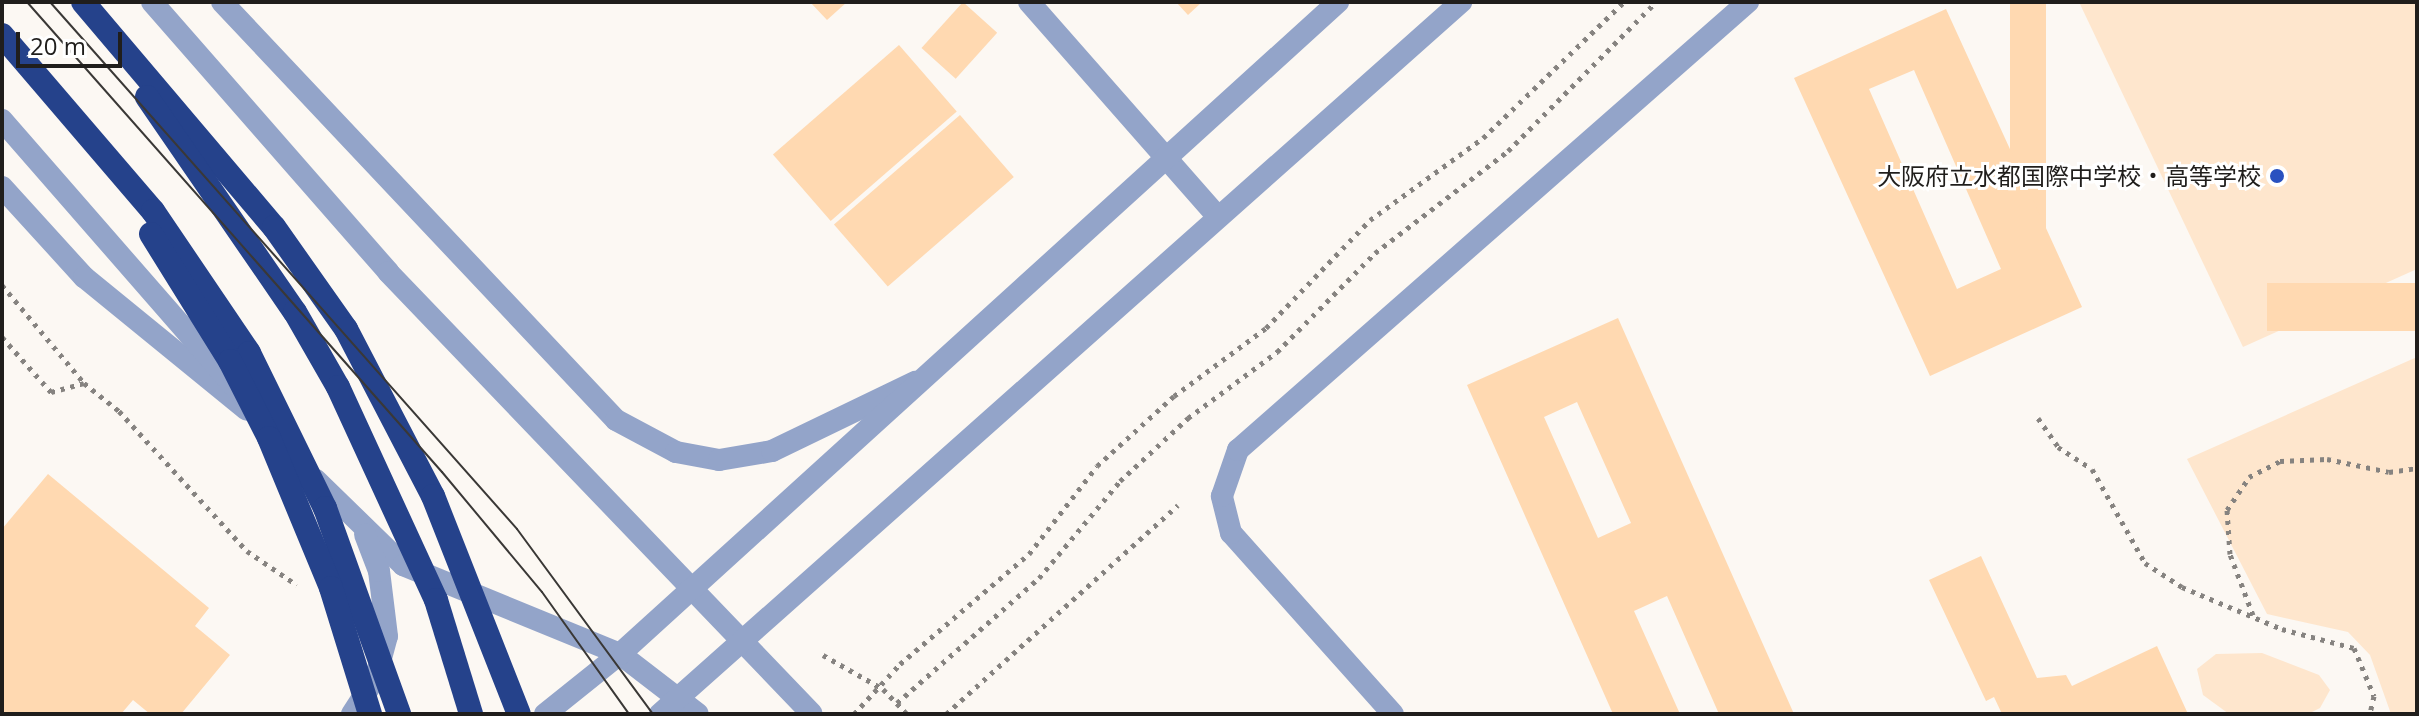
<!DOCTYPE html>
<html>
<head>
<meta charset="utf-8">
<style>
	body { margin:0 }
	#map { position:relative; width:2419px; height:716px; overflow:hidden; background:#fcf8f3; font-family:"Open Sans","Noto Sans JP",sans-serif }
	div>[style] { position:absolute }
	[style*='--x'] { left:calc(var(--x)*1px); top:calc(var(--y)*1px); width:calc(var(--w)*1px); rotate:calc(var(--a)*1deg) }
	.green>* { inset:0; background:#fee6cd }
	.building>* { inset:0; background:#ffd9b1; transform-origin:0 0 }
	.path>* { height:5px; margin-top:-2.5px; transform-origin:0; background:repeating-linear-gradient(90deg,#868380 0 4px,transparent 0 10px) }
	.minor>* { height:22px; margin:-11px; padding:0 11px; transform-origin:11px; border-radius:11px; background:#93a4c9 }
	.tertiary>* { height:22px; margin:-11px; padding:0 11px; transform-origin:11px; border-radius:11px; background:#93a4c9 }
	.motorway>* { height:24px; margin:-12px; padding:0 12px; transform-origin:12px; border-radius:12px; background:#25428b }
	.tram>* { height:2px; margin:-1px; padding:0 1px; transform-origin:1px; border-radius:1px; background:#3a3836 }
	.dots>* { width:22px; height:22px; translate:-50% -50%; box-sizing:border-box; border:4px solid #fff; border-radius:50% }
	span { translate:-50% -50%; white-space:nowrap; text-align:center; line-height:1.15; -webkit-text-stroke:6px #fff; paint-order:stroke }
	.poi-label { font-size:24px; color:#201e1c }
	.right { translate:-100% -50%; text-align:right }
	.frame { position:absolute; inset:0; border:4px solid #201e1c; pointer-events:none }
	.scale { position:absolute; left:16px; top:32px; width:106px; height:36px; box-sizing:border-box; border:4px solid #201e1c; border-top:0; padding-left:10px; font-size:24px; line-height:28px; white-space:nowrap; color:#201e1c; -webkit-text-stroke:6px #fff; paint-order:stroke }
</style>
</head>
<body>
<div id="map">
	<div class="green">
		<i style="clip-path:polygon(2079px 2px,2417px 2px,2417px 269px,2243px 347px)"></i>
		<i style="clip-path:polygon(2417px 357px,2417px 714px,2391px 714px,2370px 655px,2348px 632px,2267px 614px,2187px 459px)"></i>
		<i style="clip-path:polygon(2262px 653px,2319px 675px,2330px 690px,2320px 708px,2308px 714px,2229px 714px,2203px 695px,2197px 669px,2216px 654px)"></i>
	</div>
	<div class="building">
		<i style="clip-path:polygon(810px 2px,847px 2px,827px 20px)"></i>
		<i style="left:963px;top:2px;width:46px;height:62px;rotate:42deg"></i>
		<i style="clip-path:polygon(1176px 2px,1202px 2px,1188px 15px)"></i>
		<i style="left:2010px;top:2px;width:36px;height:316px"></i>
		<i style="clip-path:polygon(evenodd,1946px 9px,2082px 307px,1930px 376px,1794px 78px,1946px 9px,1914px 70px,2001px 269px,1957px 289px,1869px 89px,1914px 70px)"></i>
		<i style="left:899px;top:45px;width:88px;height:167px;rotate:49deg"></i>
		<i style="left:960px;top:115px;width:82px;height:167px;rotate:49deg"></i>
		<i style="left:2417px;top:283px;width:48px;height:150px;rotate:90deg"></i>
		<i style="clip-path:polygon(evenodd,1618px 318px,1794px 714px,1719px 714px,1667px 596px,1634px 611px,1680px 714px,1613px 714px,1467px 385px,1618px 318px,1577px 402px,1631px 523px,1598px 538px,1544px 417px,1577px 402px)"></i>
		<i style="clip-path:polygon(48px 474px,209px 608px,195px 626px,230px 655px,181px 714px,150px 714px,133px 700px,121px 714px,2px 714px,2px 529px)"></i>
		<i style="clip-path:polygon(1981px 556px,2037px 678px,2066px 675px,2072px 686px,2157px 646px,2188px 714px,2002px 714px,1994px 697px,1986px 701px,1929px 580px)"></i>
	</div>
	<div class="path">
		<i style="--x:2;--y:285;--w:128;--a:50.1"></i>
		<i style="--x:84;--y:383;--w:45;--a:38.7"></i>
		<i style="--x:119;--y:411;--w:190;--a:47.6"></i>
		<i style="--x:247;--y:551;--w:60;--a:34.2"></i>
		<i style="--x:2;--y:337;--w:74;--a:48.3"></i>
		<i style="--x:51;--y:392;--w:34;--a:-15"></i>
		<i style="--x:2038;--y:418;--w:35;--a:55"></i>
		<i style="--x:2058;--y:447;--w:40;--a:32.9"></i>
		<i style="--x:2092;--y:469;--w:108;--a:60.6"></i>
		<i style="--x:2145;--y:563;--w:44;--a:33"></i>
		<i style="--x:2182;--y:587;--w:108;--a:22.8"></i>
		<i style="--x:2282;--y:629;--w:74;--a:14.8"></i>
		<i style="--x:2354;--y:648;--w:52;--a:67.4"></i>
		<i style="--x:2374;--y:696;--w:18;--a:103"></i>
		<i style="--x:2253;--y:615;--w:65;--a:-110.7"></i>
		<i style="--x:2230;--y:554;--w:44;--a:-93.9"></i>
		<i style="--x:2227;--y:510;--w:40;--a:-56"></i>
		<i style="--x:2249;--y:477;--w:35;--a:-27"></i>
		<i style="--x:2280;--y:461;--w:47;--a:-2.4"></i>
		<i style="--x:2327;--y:459;--w:63;--a:11.8"></i>
		<i style="--x:2389;--y:472;--w:28;--a:-8"></i>
		<i style="--x:823;--y:655;--w:69;--a:29.5"></i>
		<i style="--x:883;--y:689;--w:35;--a:46"></i>
		<i style="--x:897;--y:703;--w:189;--a:-41.4"></i>
		<i style="--x:1039;--y:578;--w:126;--a:-50.1"></i>
		<i style="--x:1120;--y:481;--w:93;--a:-42.8"></i>
		<i style="--x:1188;--y:418;--w:111;--a:-36.6"></i>
		<i style="--x:1277;--y:352;--w:139;--a:-45.3"></i>
		<i style="--x:1375;--y:253;--w:168;--a:-37.5"></i>
		<i style="--x:1508;--y:151;--w:210;--a:-45.2"></i>
		<i style="--x:854;--y:714;--w:68;--a:-47.4"></i>
		<i style="--x:900;--y:664;--w:170;--a:-40.5"></i>
		<i style="--x:1029;--y:554;--w:111;--a:-52.3"></i>
		<i style="--x:1097;--y:466;--w:104;--a:-42.3"></i>
		<i style="--x:1174;--y:396;--w:114;--a:-36.5"></i>
		<i style="--x:1266;--y:328;--w:150;--a:-46.1"></i>
		<i style="--x:1370;--y:220;--w:140;--a:-36"></i>
		<i style="--x:1483;--y:138;--w:196;--a:-44"></i>
		<i style="--x:946;--y:714;--w:312;--a:-42"></i>
	</div>
	<div class="minor">
		<i style="--x:222;--y:2;--w:574;--a:46.69"></i>
		<i style="--x:616;--y:420;--w:68;--a:28.1"></i>
		<i style="--x:676;--y:452;--w:44;--a:10.5"></i>
		<i style="--x:719;--y:460;--w:54;--a:-9.6"></i>
		<i style="--x:772;--y:451;--w:159;--a:-25.8"></i>
		<i style="--x:2;--y:187;--w:122;--a:47.7"></i>
		<i style="--x:84;--y:277;--w:210;--a:39.2"></i>
	</div>
	<div class="tertiary">
		<i style="--x:152;--y:2;--w:359;--a:48.8"></i>
		<i style="--x:388;--y:272;--w:612;--a:46.19"></i>
		<i style="--x:1029;--y:2;--w:283;--a:48.7"></i>
		<i style="--x:2;--y:120;--w:364;--a:48.9"></i>
		<i style="--x:316;--y:480;--w:122;--a:44.3"></i>
		<i style="--x:403;--y:565;--w:235;--a:22.3"></i>
		<i style="--x:620;--y:654;--w:98;--a:37.6"></i>
		<i style="--x:352;--y:714;--w:44;--a:-57"></i>
		<i style="--x:376;--y:677;--w:42;--a:-75"></i>
		<i style="--x:387;--y:636;--w:65;--a:-97"></i>
		<i style="--x:379;--y:571;--w:39;--a:-111"></i>
		<i style="--x:545;--y:714;--w:96;--a:-38.7"></i>
		<i style="--x:620;--y:654;--w:970;--a:-42.24"></i>
		<i style="--x:660;--y:714;--w:1072;--a:-41.63"></i>
		<i style="--x:1393;--y:714;--w:243;--a:-131.8"></i>
		<i style="--x:1231;--y:533;--w:38;--a:-104"></i>
		<i style="--x:1222;--y:496;--w:49;--a:-70.8"></i>
		<i style="--x:1238;--y:450;--w:679;--a:-41.3"></i>
	</div>
	<div class="motorway">
		<i style="--x:83;--y:2;--w:295;--a:49.7"></i>
		<i style="--x:274;--y:227;--w:125;--a:54.8"></i>
		<i style="--x:346;--y:329;--w:188;--a:62.5"></i>
		<i style="--x:433;--y:496;--w:234;--a:68.5"></i>
		<i style="--x:2;--y:35;--w:232;--a:49.4"></i>
		<i style="--x:153;--y:211;--w:171;--a:55.9"></i>
		<i style="--x:249;--y:353;--w:173;--a:63.9"></i>
		<i style="--x:325;--y:508;--w:219;--a:70.2"></i>
		<i style="--x:147;--y:97;--w:261;--a:55.5"></i>
		<i style="--x:295;--y:312;--w:86;--a:60.2"></i>
		<i style="--x:338;--y:387;--w:234;--a:65.3"></i>
		<i style="--x:436;--y:600;--w:119;--a:72.9"></i>
		<i style="--x:151;--y:234;--w:150;--a:58.1"></i>
		<i style="--x:230;--y:361;--w:86;--a:63.1"></i>
		<i style="--x:269;--y:438;--w:162;--a:67.5"></i>
		<i style="--x:331;--y:588;--w:132;--a:72.8"></i>
	</div>
	<div class="tram">
		<i style="--x:27;--y:2;--w:627;--a:48.56"></i>
		<i style="--x:442;--y:472;--w:156;--a:50.2"></i>
		<i style="--x:542;--y:592;--w:150;--a:54.5"></i>
		<i style="--x:50;--y:2;--w:704;--a:48.45"></i>
		<i style="--x:517;--y:529;--w:230;--a:53.7"></i>
	</div>
	<div class="dots">
		<i style="left:2277px;top:176px;background:#2951c0"></i>
	</div>
	<div class="poi-label">
		<span class="right" style="left:2261px;top:176px">大阪府立水都国際中学校・高等学校</span>
	</div>
	<div class="frame"></div>
	<div class="scale">20 m</div>
</div>
</body>
</html>
